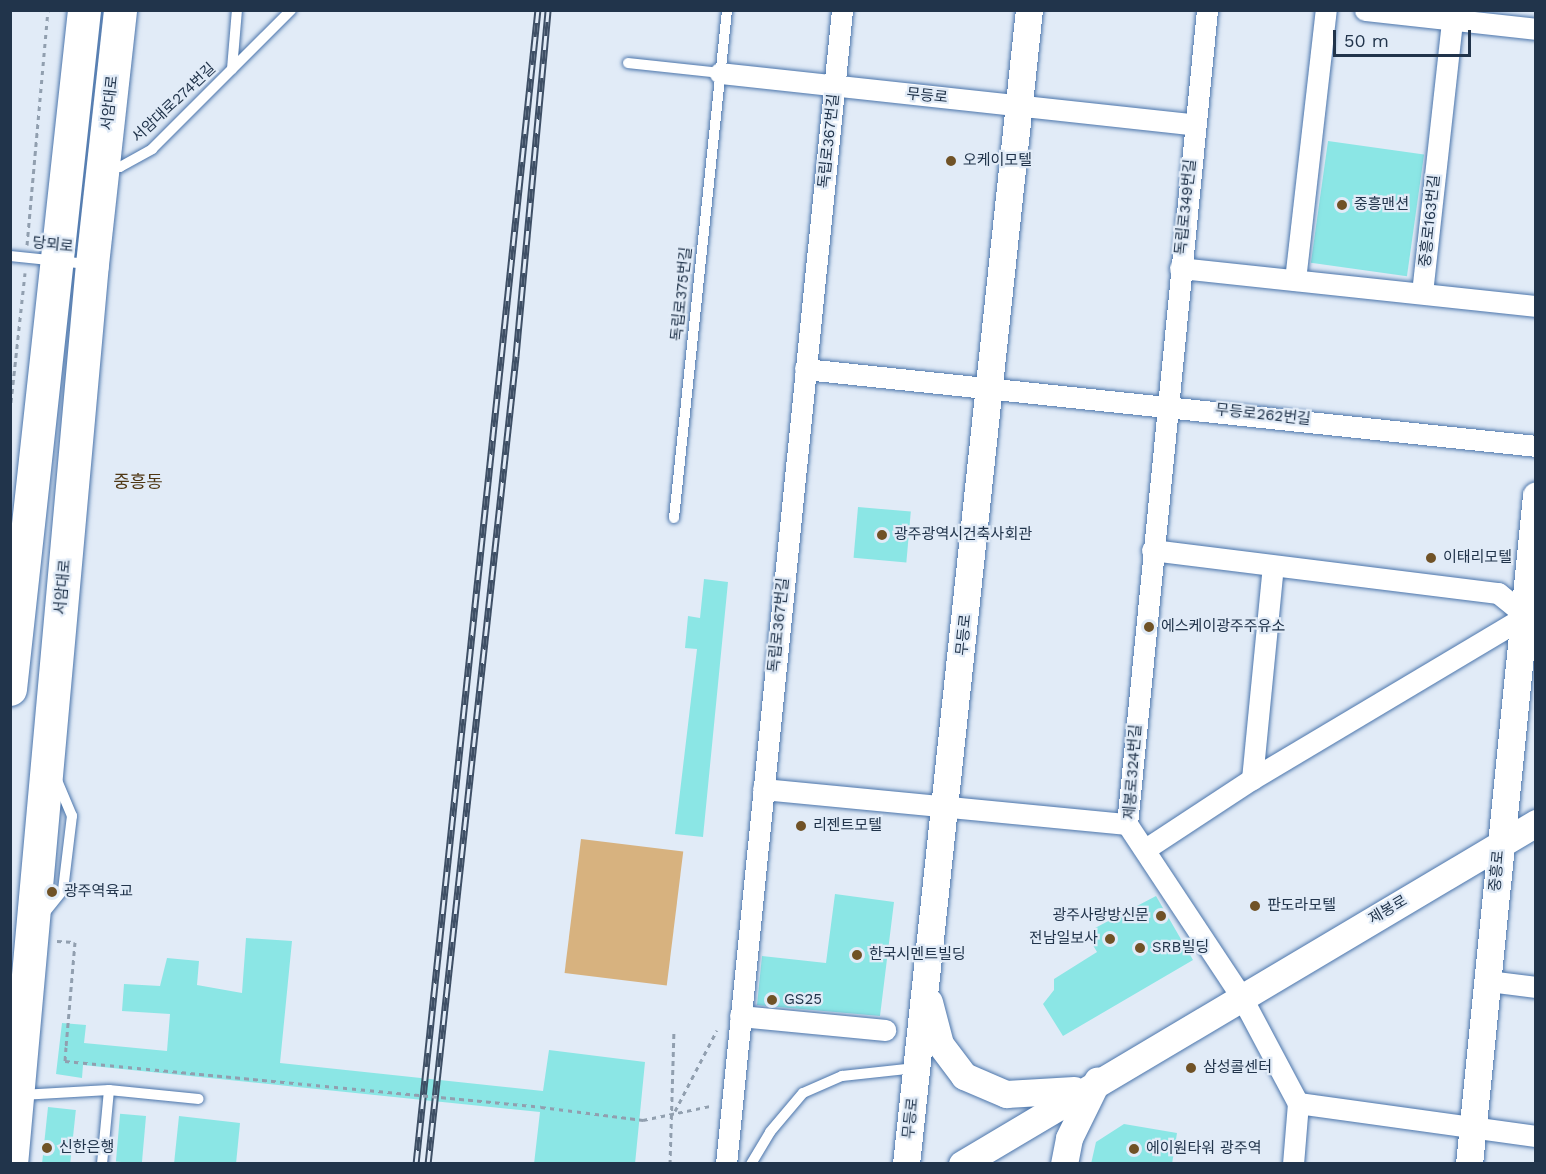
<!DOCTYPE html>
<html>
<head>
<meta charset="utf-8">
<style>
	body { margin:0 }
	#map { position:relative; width:1546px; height:1174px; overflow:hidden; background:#e1ebf7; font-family:"Work Sans","Noto Sans KR",sans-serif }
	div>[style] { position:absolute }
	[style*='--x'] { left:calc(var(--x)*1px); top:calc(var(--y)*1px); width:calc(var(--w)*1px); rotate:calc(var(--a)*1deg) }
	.green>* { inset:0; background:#d7b27f; transform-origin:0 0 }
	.building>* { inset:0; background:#8be6e5; transform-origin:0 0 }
	.path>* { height:3px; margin-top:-1.5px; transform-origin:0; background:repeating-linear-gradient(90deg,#919faf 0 4.5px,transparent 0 9px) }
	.roads { filter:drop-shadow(0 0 2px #4b75ab) drop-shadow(0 0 2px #4b75ab) }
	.service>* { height:10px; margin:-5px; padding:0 5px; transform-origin:5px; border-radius:5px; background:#fff }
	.minor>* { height:21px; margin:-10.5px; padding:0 10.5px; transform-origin:10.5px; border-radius:10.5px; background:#fff }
	.tertiary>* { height:27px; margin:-13.5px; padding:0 13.5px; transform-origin:13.5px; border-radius:13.5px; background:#fff }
	.primary>* { height:33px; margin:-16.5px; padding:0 16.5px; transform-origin:16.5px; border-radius:16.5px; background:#fff }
	.rail>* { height:7px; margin-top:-3.5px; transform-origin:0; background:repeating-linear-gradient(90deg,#e1ebf7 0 14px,#3e4f65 0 28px); box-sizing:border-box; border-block:2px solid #3e4f65 }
	.path-bridge>* { height:3px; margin-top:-1.5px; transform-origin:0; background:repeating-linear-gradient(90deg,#919faf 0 4.5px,transparent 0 9px) }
	.dots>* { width:16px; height:16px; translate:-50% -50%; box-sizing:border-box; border:3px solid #e1ebf7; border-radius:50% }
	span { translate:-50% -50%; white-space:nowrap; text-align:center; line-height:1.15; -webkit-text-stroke:4.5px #e1ebf7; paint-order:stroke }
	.street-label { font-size:15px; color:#21344b }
	.poi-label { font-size:15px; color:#21344b }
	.left { translate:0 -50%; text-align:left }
	.right { translate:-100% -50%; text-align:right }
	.quarter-label { font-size:18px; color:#4f3714 }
	.frame { position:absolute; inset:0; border:12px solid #21344b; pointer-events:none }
	.scale { position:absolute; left:1333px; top:30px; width:138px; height:27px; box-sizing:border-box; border:3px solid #21344b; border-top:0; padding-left:8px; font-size:18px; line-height:21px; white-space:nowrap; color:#21344b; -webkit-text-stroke:4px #e1ebf7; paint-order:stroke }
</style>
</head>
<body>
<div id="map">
	<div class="green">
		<i style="left:581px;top:839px;width:103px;height:135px;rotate:7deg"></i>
	</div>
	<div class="building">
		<i style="left:1328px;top:141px;width:97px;height:123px;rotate:8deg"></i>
		<i style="left:858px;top:507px;width:53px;height:51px;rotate:5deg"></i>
		<i style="clip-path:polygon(704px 579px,728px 582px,703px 837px,675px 834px,697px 649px,685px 648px,688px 616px,700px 618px)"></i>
		<i style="clip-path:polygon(835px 894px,894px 902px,880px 1016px,757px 1005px,762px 956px,826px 963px)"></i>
		<i style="clip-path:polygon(1156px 896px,1193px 960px,1063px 1036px,1043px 1004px,1054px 990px,1054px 979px,1097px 952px,1088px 937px,1097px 931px,1095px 928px)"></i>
		<i style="clip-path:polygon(246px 938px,292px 941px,280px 1063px,543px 1091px,549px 1050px,645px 1062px,635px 1164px,534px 1164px,540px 1112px,83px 1065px,82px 1078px,56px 1074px,62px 1023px,86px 1025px,84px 1043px,167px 1051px,170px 1014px,122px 1011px,124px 984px,160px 986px,167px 958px,199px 961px,197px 985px,242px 993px)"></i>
		<i style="left:48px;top:1107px;width:28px;height:57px;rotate:6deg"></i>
		<i style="left:146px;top:1116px;width:48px;height:26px;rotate:95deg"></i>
		<i style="clip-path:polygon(179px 1116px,240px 1123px,236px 1164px,174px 1164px)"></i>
		<i style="clip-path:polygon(1124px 1124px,1177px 1133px,1172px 1164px,1091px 1164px,1096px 1142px)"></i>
	</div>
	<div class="path">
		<i style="--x:27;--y:245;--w:236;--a:-84.9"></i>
		<i style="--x:10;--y:411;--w:139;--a:-83.8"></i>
		<i style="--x:57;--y:941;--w:18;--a:3"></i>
		<i style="--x:75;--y:942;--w:105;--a:94.9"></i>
		<i style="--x:541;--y:1107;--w:103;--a:7.3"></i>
		<i style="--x:643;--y:1120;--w:68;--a:-11.8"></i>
		<i style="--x:675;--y:1111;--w:91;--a:-62.6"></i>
		<i style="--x:670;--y:1164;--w:133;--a:-88.3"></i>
	</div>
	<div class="roads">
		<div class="service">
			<i style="--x:628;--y:63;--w:93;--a:6.2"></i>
			<i style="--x:232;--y:69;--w:59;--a:-85.2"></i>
			<i style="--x:106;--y:166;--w:14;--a:4"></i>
			<i style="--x:120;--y:167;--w:37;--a:-29"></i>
			<i style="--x:152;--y:149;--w:197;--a:-45"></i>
			<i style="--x:10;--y:256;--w:78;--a:5.9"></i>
			<i style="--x:674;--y:518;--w:511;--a:-84.04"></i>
			<i style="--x:42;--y:916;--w:33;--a:-51"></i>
			<i style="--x:63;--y:890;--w:75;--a:-83.1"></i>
			<i style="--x:72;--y:816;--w:41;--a:-112.8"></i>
			<i style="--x:109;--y:1090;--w:90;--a:5.7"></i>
			<i style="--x:21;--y:1095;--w:88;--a:-3.3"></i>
			<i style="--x:109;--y:1090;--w:74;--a:95.4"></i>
			<i style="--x:751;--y:1164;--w:37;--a:-59"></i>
			<i style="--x:770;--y:1132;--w:51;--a:-49.8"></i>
			<i style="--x:803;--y:1093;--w:43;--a:-23.6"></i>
			<i style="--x:842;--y:1076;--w:74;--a:-6.2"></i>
		</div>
		<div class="minor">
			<i style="--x:1207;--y:10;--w:818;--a:95.61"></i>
			<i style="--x:1127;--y:824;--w:206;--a:56.5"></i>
			<i style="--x:1241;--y:996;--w:121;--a:62"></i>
			<i style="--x:1365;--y:10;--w:172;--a:6.3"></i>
			<i style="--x:720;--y:73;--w:478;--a:6.2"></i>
			<i style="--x:1180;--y:268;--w:358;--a:6.1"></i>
			<i style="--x:1295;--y:280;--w:272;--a:-83.5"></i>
			<i style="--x:1422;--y:293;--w:285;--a:-83.7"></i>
			<i style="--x:805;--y:369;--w:735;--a:6.01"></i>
			<i style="--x:1152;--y:550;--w:349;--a:7.1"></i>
			<i style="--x:1498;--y:593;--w:35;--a:39"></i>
			<i style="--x:1252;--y:779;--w:214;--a:-84.4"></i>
			<i style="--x:763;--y:789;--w:366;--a:5.5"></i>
			<i style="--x:1147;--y:848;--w:126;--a:-33.3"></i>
			<i style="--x:1252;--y:779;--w:330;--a:-30.8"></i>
			<i style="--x:1488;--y:981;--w:48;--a:7.1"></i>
			<i style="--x:740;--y:1016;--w:146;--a:5.5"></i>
			<i style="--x:1298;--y:1103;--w:240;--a:7.9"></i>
			<i style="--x:726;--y:1164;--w:1160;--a:-84.26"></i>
			<i style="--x:1293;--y:1164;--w:61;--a:-85.3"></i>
		</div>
		<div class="tertiary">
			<i style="--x:929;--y:1002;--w:43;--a:75.3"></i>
			<i style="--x:940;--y:1044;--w:40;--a:53"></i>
			<i style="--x:964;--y:1076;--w:46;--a:23.2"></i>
			<i style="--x:1006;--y:1094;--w:68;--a:-3.4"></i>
			<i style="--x:906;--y:1164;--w:1161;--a:-83.92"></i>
			<i style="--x:962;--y:1164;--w:668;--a:-30.71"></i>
			<i style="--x:1064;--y:1164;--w:26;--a:-79"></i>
			<i style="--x:1069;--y:1138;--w:64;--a:-63.8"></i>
			<i style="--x:1469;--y:1164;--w:672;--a:-84.28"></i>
		</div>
		<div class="primary">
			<i style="--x:10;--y:689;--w:683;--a:-83.78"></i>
			<i style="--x:11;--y:1164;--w:904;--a:-84.86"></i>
			<i style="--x:92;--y:264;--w:256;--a:-83.7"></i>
		</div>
	</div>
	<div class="rail">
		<i style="--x:416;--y:1164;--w:1160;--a:-83.97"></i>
		<i style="--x:428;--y:1164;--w:813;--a:-83.78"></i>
		<i style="--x:516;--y:356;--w:347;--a:-84.7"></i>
	</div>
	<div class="path-bridge">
		<i style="--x:66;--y:1047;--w:14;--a:94"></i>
		<i style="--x:65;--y:1061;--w:478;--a:5.5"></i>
	</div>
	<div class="dots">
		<i style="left:951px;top:161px;background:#705226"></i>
		<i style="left:1342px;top:205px;background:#705226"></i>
		<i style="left:882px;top:535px;background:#705226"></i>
		<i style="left:1431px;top:558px;background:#705226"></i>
		<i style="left:1149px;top:627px;background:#705226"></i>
		<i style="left:801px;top:826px;background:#705226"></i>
		<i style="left:52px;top:892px;background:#705226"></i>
		<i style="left:1255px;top:906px;background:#705226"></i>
		<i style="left:1161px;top:916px;background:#705226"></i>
		<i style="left:1110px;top:939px;background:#705226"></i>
		<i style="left:1140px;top:948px;background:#705226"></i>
		<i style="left:857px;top:955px;background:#705226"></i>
		<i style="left:772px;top:1000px;background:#705226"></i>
		<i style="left:1191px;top:1068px;background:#705226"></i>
		<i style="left:47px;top:1148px;background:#705226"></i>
		<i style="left:1134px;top:1149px;background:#705226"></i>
	</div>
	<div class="street-label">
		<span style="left:927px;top:96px;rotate:6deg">무등로</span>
		<span style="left:110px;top:103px;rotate:-84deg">서암대로</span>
		<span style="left:174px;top:103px;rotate:-43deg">서암대로274번길</span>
		<span style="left:829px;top:141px;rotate:-84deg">독립로367번길</span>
		<span style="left:1186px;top:207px;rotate:-84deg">독립로349번길</span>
		<span style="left:1430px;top:221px;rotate:-84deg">중흥로163번길</span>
		<span style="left:53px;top:245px;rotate:6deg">당뫼로</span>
		<span style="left:682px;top:294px;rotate:-84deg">독립로375번길</span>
		<span style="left:1263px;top:415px;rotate:6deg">무등로262번길</span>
		<span style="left:63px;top:587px;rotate:-85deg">서암대로</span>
		<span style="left:779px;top:625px;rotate:-84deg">독립로367번길</span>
		<span style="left:964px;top:635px;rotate:-84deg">무등로</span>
		<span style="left:1133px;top:772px;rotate:-86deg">제봉로324번길</span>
		<span style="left:1497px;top:871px;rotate:-85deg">중흥로</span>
		<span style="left:1388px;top:910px;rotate:-30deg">제봉로</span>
		<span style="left:911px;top:1118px;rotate:-84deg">무등로</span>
	</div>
	<div class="poi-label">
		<span class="left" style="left:963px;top:161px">오케이모텔</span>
		<span class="left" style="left:1354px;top:205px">중흥맨션</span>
		<span class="left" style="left:894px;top:535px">광주광역시건축사회관</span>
		<span class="left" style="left:1443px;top:558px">이태리모텔</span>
		<span class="left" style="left:1161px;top:627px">에스케이광주주유소</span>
		<span class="left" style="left:813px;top:826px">리젠트모텔</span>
		<span class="left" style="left:64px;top:892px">광주역육교</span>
		<span class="left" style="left:1267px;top:906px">판도라모텔</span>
		<span class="right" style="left:1149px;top:916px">광주사랑방신문</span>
		<span class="right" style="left:1098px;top:939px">전남일보사</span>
		<span class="left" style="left:1152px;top:948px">SRB빌딩</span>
		<span class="left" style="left:869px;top:955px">한국시멘트빌딩</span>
		<span class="left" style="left:784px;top:1000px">GS25</span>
		<span class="left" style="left:1203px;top:1068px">삼성콜센터</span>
		<span class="left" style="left:59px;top:1148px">신한은행</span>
		<span class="left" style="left:1146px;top:1149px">에이원타워 광주역</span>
	</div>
	<div class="quarter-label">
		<span style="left:138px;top:482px">중흥동</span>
	</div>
	<div class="frame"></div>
	<div class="scale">50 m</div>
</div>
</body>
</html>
